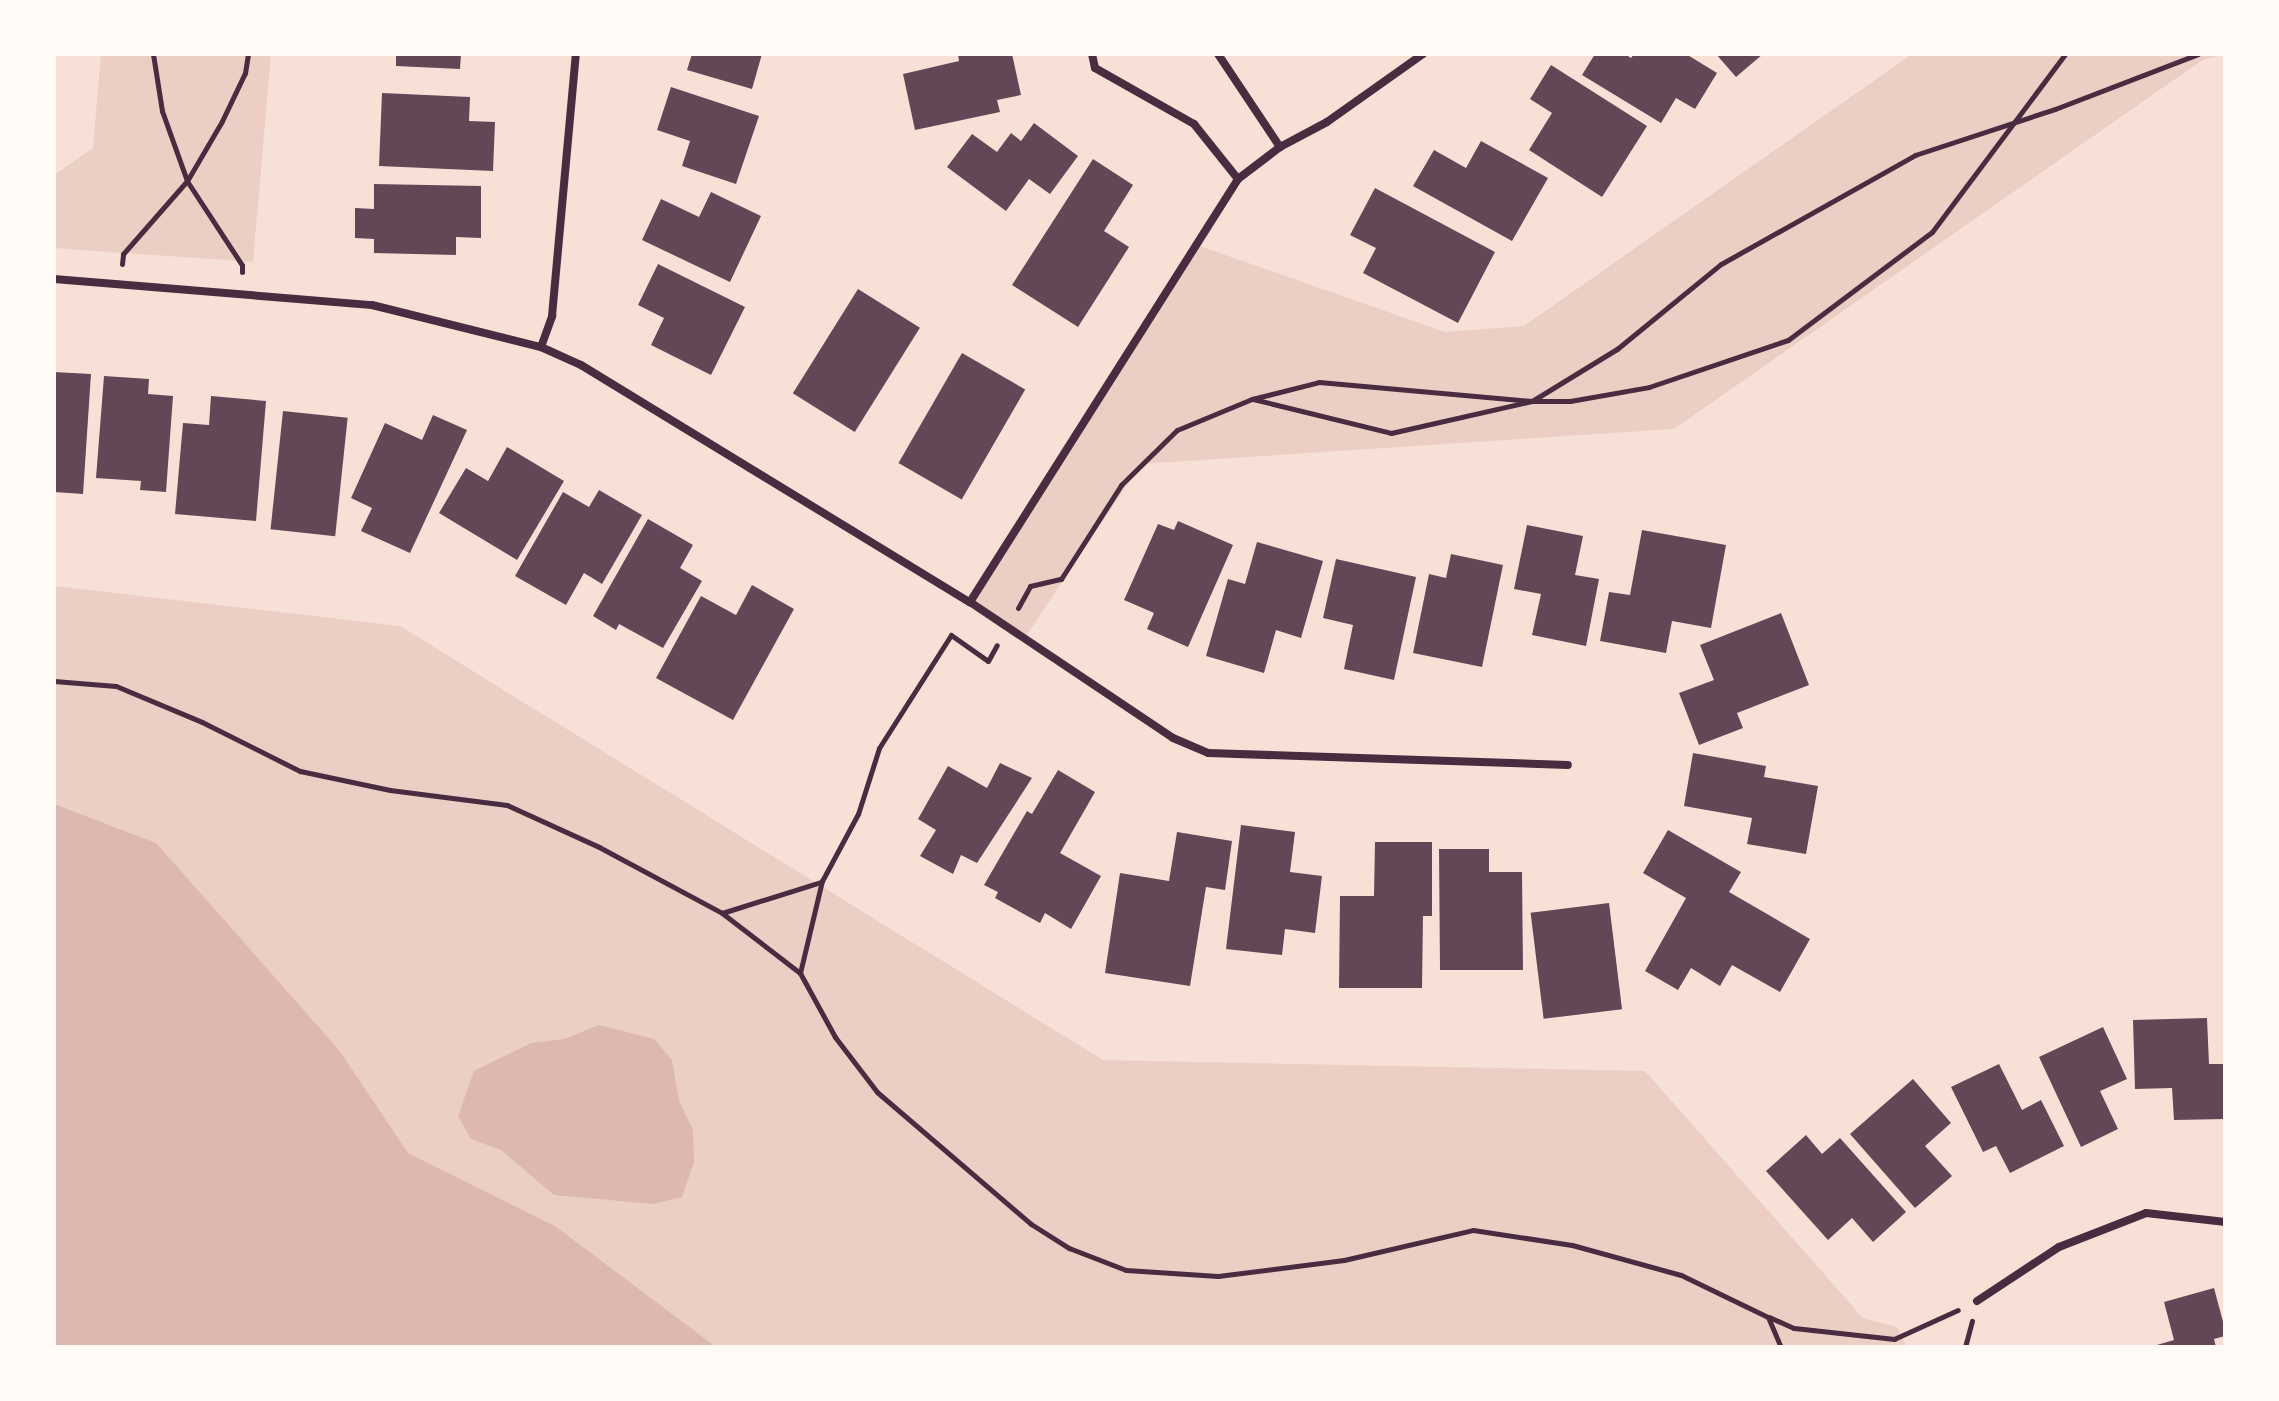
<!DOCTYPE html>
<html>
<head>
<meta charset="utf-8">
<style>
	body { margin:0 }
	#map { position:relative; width:2279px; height:1401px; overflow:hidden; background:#f7e1d7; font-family:"Exo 2",sans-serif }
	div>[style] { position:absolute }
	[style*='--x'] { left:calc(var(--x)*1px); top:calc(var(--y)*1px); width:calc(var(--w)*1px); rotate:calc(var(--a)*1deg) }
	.green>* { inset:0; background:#ebcfc5 }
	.water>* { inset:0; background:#dcb8b0 }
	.building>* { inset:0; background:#644757; transform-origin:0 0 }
	.path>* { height:5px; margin:-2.5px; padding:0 2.5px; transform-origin:2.5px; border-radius:2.5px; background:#4a2c40 }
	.minor>* { height:8px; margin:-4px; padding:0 4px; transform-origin:4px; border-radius:4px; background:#4a2c40 }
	span { translate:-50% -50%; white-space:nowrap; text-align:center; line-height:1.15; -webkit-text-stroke:7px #fffaf5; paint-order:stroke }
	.frame { position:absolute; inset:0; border:56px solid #fffaf5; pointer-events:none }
</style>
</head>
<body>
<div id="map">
	<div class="green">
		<i style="clip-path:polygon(101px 54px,271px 54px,253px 262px,54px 248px,54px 175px,93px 148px)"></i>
		<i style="clip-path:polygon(1912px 54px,2223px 54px,2201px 61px,1674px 429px,1141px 464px,1024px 639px,970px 602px,1197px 245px,1445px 332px,1524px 326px)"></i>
		<i style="clip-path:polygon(54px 586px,400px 626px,1103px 1060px,1645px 1071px,1863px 1318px,1897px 1327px,1907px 1347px,54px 1347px)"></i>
	</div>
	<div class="water">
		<i style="clip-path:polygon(54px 804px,156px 843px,339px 1050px,408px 1153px,555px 1226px,716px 1347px,54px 1347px)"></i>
		<i style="clip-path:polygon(599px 1025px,654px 1039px,672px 1060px,679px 1101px,693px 1130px,694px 1162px,682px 1197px,653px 1204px,554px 1195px,501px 1150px,471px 1139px,458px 1116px,474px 1071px,531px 1043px,564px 1039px)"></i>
	</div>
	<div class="building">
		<i style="clip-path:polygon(396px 54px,461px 54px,460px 69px,396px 66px)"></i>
		<i style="clip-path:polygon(692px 54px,762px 54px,752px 89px,687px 70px)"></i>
		<i style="clip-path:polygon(958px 54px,1012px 54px,1021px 95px,997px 100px,1000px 112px,915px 130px,903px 74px,959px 61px)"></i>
		<i style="clip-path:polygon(1595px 54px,1625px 54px,1631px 58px,1634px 54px,1686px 54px,1717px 73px,1695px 109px,1676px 98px,1661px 123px,1582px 75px)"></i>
		<i style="clip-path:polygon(1716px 54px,1763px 54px,1736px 77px)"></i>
		<i style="clip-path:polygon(1551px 65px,1647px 126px,1602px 197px,1529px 150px,1552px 113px,1530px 99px)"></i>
		<i style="clip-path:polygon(671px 87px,759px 116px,736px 184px,682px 166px,690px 141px,657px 130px)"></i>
		<i style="clip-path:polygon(382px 93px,470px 97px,469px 121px,495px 122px,493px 171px,379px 166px)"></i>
		<i style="clip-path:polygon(1034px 123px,1078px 156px,1050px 194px,1029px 179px,1006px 211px,947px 167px,972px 134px,997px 152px,1011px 133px,1021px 141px)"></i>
		<i style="clip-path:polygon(1481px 141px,1548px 178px,1512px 241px,1413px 186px,1434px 150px,1466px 168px)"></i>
		<i style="clip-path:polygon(1093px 159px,1133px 185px,1104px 231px,1129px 247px,1078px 327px,1012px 285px)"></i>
		<i style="clip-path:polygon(374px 184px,481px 186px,481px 238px,456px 237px,456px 255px,374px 253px,374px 239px,355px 238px,355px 208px,374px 209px)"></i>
		<i style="clip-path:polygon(1375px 188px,1495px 252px,1458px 323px,1363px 273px,1376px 248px,1350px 235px)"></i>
		<i style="clip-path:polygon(711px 192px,761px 216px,730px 282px,642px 240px,661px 199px,699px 217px)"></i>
		<i style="clip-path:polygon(658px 264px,745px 307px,711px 375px,651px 345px,664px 318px,638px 305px)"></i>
		<i style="left:858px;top:289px;width:73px;height:123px;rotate:32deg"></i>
		<i style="left:962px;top:353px;width:73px;height:127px;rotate:30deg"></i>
		<i style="clip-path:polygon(54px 372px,91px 374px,83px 494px,54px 492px)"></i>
		<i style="clip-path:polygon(104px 376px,149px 379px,148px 394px,173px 396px,166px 492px,140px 490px,141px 481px,96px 478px)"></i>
		<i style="clip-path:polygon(211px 396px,266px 401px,256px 521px,175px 514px,183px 423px,209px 425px)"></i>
		<i style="left:283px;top:411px;width:65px;height:119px;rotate:6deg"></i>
		<i style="clip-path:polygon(433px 415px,467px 430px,410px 553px,361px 531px,372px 508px,351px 498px,385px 423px,422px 440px)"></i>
		<i style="clip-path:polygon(507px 447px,564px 481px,517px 560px,439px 513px,466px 468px,488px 481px)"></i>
		<i style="clip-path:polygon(599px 490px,642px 515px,602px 584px,584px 573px,566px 605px,515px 576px,563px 492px,589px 507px)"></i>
		<i style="clip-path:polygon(648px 519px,693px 545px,680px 568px,702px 581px,663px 648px,619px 624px,616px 630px,593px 616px)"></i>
		<i style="clip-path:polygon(1178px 521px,1233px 545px,1188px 647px,1147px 629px,1154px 613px,1124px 600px,1158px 524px,1174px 530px)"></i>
		<i style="clip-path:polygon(1527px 525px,1583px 536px,1575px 575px,1599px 579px,1586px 646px,1532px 635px,1541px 594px,1514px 589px)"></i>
		<i style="clip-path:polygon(1642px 530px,1726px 545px,1711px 628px,1672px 621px,1666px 653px,1600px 641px,1609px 592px,1630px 595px)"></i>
		<i style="clip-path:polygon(1257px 542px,1323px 561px,1301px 638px,1276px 630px,1264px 673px,1206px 656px,1228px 579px,1245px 584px)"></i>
		<i style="clip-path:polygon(1451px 554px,1503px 565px,1482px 667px,1413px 653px,1429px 574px,1446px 578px)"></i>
		<i style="clip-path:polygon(1336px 559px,1416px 577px,1394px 680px,1344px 669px,1353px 625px,1323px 618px)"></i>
		<i style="clip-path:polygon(752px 585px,794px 609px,733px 720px,656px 678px,701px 596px,736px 615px)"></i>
		<i style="clip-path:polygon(1781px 613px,1809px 685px,1737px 713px,1743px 728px,1699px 745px,1679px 693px,1714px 680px,1700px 645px)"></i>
		<i style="clip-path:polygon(1693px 753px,1766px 766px,1764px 777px,1818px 786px,1806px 854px,1747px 844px,1752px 818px,1684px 806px)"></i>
		<i style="clip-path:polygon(1000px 763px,1032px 778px,977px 863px,961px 855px,953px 874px,920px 856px,936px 830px,918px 819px,948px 766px,987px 788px)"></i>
		<i style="clip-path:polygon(1058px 770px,1095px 792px,1060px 853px,1101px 876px,1071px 929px,1045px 913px,1040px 923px,995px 898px,998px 892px,984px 885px,1027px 811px,1032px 814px)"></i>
		<i style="clip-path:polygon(1241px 825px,1295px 832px,1290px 872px,1322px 876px,1315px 933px,1285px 929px,1282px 955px,1226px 949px)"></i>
		<i style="clip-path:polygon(1668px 830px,1741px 872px,1729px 892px,1810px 939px,1780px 992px,1732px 965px,1720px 986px,1691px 968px,1678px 990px,1645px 971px,1686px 898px,1643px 873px)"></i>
		<i style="clip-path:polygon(1177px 832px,1232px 841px,1225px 890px,1206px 887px,1190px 986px,1105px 973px,1120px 873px,1169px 881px)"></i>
		<i style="clip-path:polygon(1375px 842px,1432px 842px,1432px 916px,1423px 916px,1422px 988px,1339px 988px,1340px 896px,1374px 896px)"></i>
		<i style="clip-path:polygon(1439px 849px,1489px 849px,1489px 872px,1522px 872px,1523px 970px,1440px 970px)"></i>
		<i style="left:1609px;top:903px;width:107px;height:79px;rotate:83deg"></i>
		<i style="clip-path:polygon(2207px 1018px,2209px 1064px,2225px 1064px,2225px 1119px,2174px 1120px,2172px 1088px,2135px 1089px,2133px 1020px)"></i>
		<i style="clip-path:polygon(2103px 1027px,2127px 1079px,2100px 1091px,2118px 1129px,2081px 1147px,2039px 1057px)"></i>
		<i style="clip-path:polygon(1999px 1064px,2022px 1110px,2041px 1100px,2064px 1146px,2010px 1173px,1996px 1146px,1983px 1152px,1951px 1087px)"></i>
		<i style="clip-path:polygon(1913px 1079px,1951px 1123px,1925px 1146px,1952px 1176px,1915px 1208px,1850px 1134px)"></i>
		<i style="clip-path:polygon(1806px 1135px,1822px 1154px,1840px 1138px,1906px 1212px,1873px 1242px,1852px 1218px,1828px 1240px,1766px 1171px)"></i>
		<i style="clip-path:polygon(2214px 1288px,2225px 1329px,2225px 1336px,2214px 1339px,2216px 1347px,2150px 1347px,2174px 1340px,2164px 1302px)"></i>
	</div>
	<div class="path">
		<i style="--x:153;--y:54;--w:58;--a:81"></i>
		<i style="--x:162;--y:111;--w:74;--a:70.3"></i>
		<i style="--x:187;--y:181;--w:100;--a:56.8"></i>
		<i style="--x:242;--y:265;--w:7;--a:90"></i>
		<i style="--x:122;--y:264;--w:10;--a:-84"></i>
		<i style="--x:123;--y:254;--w:97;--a:-48.8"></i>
		<i style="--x:187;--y:181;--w:69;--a:-59.7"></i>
		<i style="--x:222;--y:121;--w:53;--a:-64.4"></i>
		<i style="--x:245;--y:73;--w:19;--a:-81"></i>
		<i style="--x:1253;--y:399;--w:142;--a:13.8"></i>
		<i style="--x:1391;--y:433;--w:145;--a:-12.8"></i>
		<i style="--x:1532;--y:401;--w:100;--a:-31.5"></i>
		<i style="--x:1617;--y:349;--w:134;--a:-39.3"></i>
		<i style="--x:1721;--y:264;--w:223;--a:-29.3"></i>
		<i style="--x:1915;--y:155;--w:147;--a:-18.2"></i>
		<i style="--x:2055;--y:109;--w:153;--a:-21"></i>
		<i style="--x:1018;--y:608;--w:25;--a:-61"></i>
		<i style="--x:1030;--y:586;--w:32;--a:-13"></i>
		<i style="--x:1061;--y:579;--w:112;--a:-57.4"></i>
		<i style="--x:1121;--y:485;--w:78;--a:-44.5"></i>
		<i style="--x:1177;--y:430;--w:81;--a:-22.5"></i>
		<i style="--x:1252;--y:399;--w:69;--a:-14.2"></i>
		<i style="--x:1319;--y:382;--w:214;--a:5.1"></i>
		<i style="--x:1532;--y:401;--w:38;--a:0"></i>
		<i style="--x:1570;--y:401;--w:80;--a:-10"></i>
		<i style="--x:1649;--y:387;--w:147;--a:-18.7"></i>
		<i style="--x:1788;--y:340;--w:180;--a:-36.9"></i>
		<i style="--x:1932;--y:232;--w:222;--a:-53.2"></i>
		<i style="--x:54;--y:681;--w:62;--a:4.6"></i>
		<i style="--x:116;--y:686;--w:93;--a:22.7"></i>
		<i style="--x:202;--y:722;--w:110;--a:26.6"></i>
		<i style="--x:300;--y:771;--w:92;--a:11.9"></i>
		<i style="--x:390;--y:790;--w:118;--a:7.3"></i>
		<i style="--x:507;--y:805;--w:101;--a:24.5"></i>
		<i style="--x:599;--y:847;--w:140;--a:28.2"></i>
		<i style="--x:722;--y:913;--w:98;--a:37.6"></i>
		<i style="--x:800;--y:973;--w:95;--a:-76.6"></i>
		<i style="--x:822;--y:881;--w:76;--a:-61.8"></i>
		<i style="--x:858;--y:814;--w:69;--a:-72.3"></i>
		<i style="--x:879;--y:748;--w:134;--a:-57.5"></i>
		<i style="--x:951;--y:635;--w:45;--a:35.1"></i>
		<i style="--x:988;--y:661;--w:18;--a:-61"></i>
		<i style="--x:722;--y:913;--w:104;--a:-17.4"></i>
		<i style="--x:800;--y:973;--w:73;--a:61.3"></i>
		<i style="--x:835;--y:1037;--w:69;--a:52.6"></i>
		<i style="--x:877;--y:1092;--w:203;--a:40.6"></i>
		<i style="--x:1031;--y:1224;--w:45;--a:32.3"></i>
		<i style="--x:1069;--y:1248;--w:61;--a:21.1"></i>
		<i style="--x:1126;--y:1270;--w:92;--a:3.7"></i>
		<i style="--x:1218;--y:1276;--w:127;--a:-7.2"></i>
		<i style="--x:1344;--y:1260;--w:132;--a:-13.1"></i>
		<i style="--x:1473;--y:1230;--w:100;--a:8.6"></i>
		<i style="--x:1572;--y:1245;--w:113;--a:15.4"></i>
		<i style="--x:1681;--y:1275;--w:97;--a:25.8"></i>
		<i style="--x:1768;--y:1317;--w:33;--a:67"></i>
		<i style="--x:1769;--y:1317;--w:27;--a:24"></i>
		<i style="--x:1794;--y:1328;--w:101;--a:6.3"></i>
		<i style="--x:1894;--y:1339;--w:70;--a:-24.4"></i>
		<i style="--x:1965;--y:1347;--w:27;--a:-75"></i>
	</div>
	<div class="minor">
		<i style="--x:1092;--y:54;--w:14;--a:78"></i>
		<i style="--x:1095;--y:68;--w:114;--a:29.5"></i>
		<i style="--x:1194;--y:124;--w:70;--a:51.3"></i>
		<i style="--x:1218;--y:54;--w:112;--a:56.3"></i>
		<i style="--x:54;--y:279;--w:319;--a:4.7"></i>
		<i style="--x:372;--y:305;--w:174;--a:14"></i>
		<i style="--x:541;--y:347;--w:44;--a:24.2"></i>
		<i style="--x:581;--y:365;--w:456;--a:31.4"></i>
		<i style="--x:970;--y:602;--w:501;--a:-57.64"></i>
		<i style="--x:1238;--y:179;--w:53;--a:-37.3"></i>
		<i style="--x:1280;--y:147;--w:53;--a:-28"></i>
		<i style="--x:1327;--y:122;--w:118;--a:-35.3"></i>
		<i style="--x:541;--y:347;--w:33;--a:-70"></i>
		<i style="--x:552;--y:316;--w:263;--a:-84.8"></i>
		<i style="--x:970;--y:602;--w:244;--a:33.8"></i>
		<i style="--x:1173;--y:738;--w:38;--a:23"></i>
		<i style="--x:1208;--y:753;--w:360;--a:1.9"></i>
		<i style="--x:1977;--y:1301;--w:98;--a:-33.4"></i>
		<i style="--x:2059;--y:1247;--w:93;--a:-21.3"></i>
		<i style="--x:2146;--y:1213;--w:80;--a:6.5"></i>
	</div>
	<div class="frame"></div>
</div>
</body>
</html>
